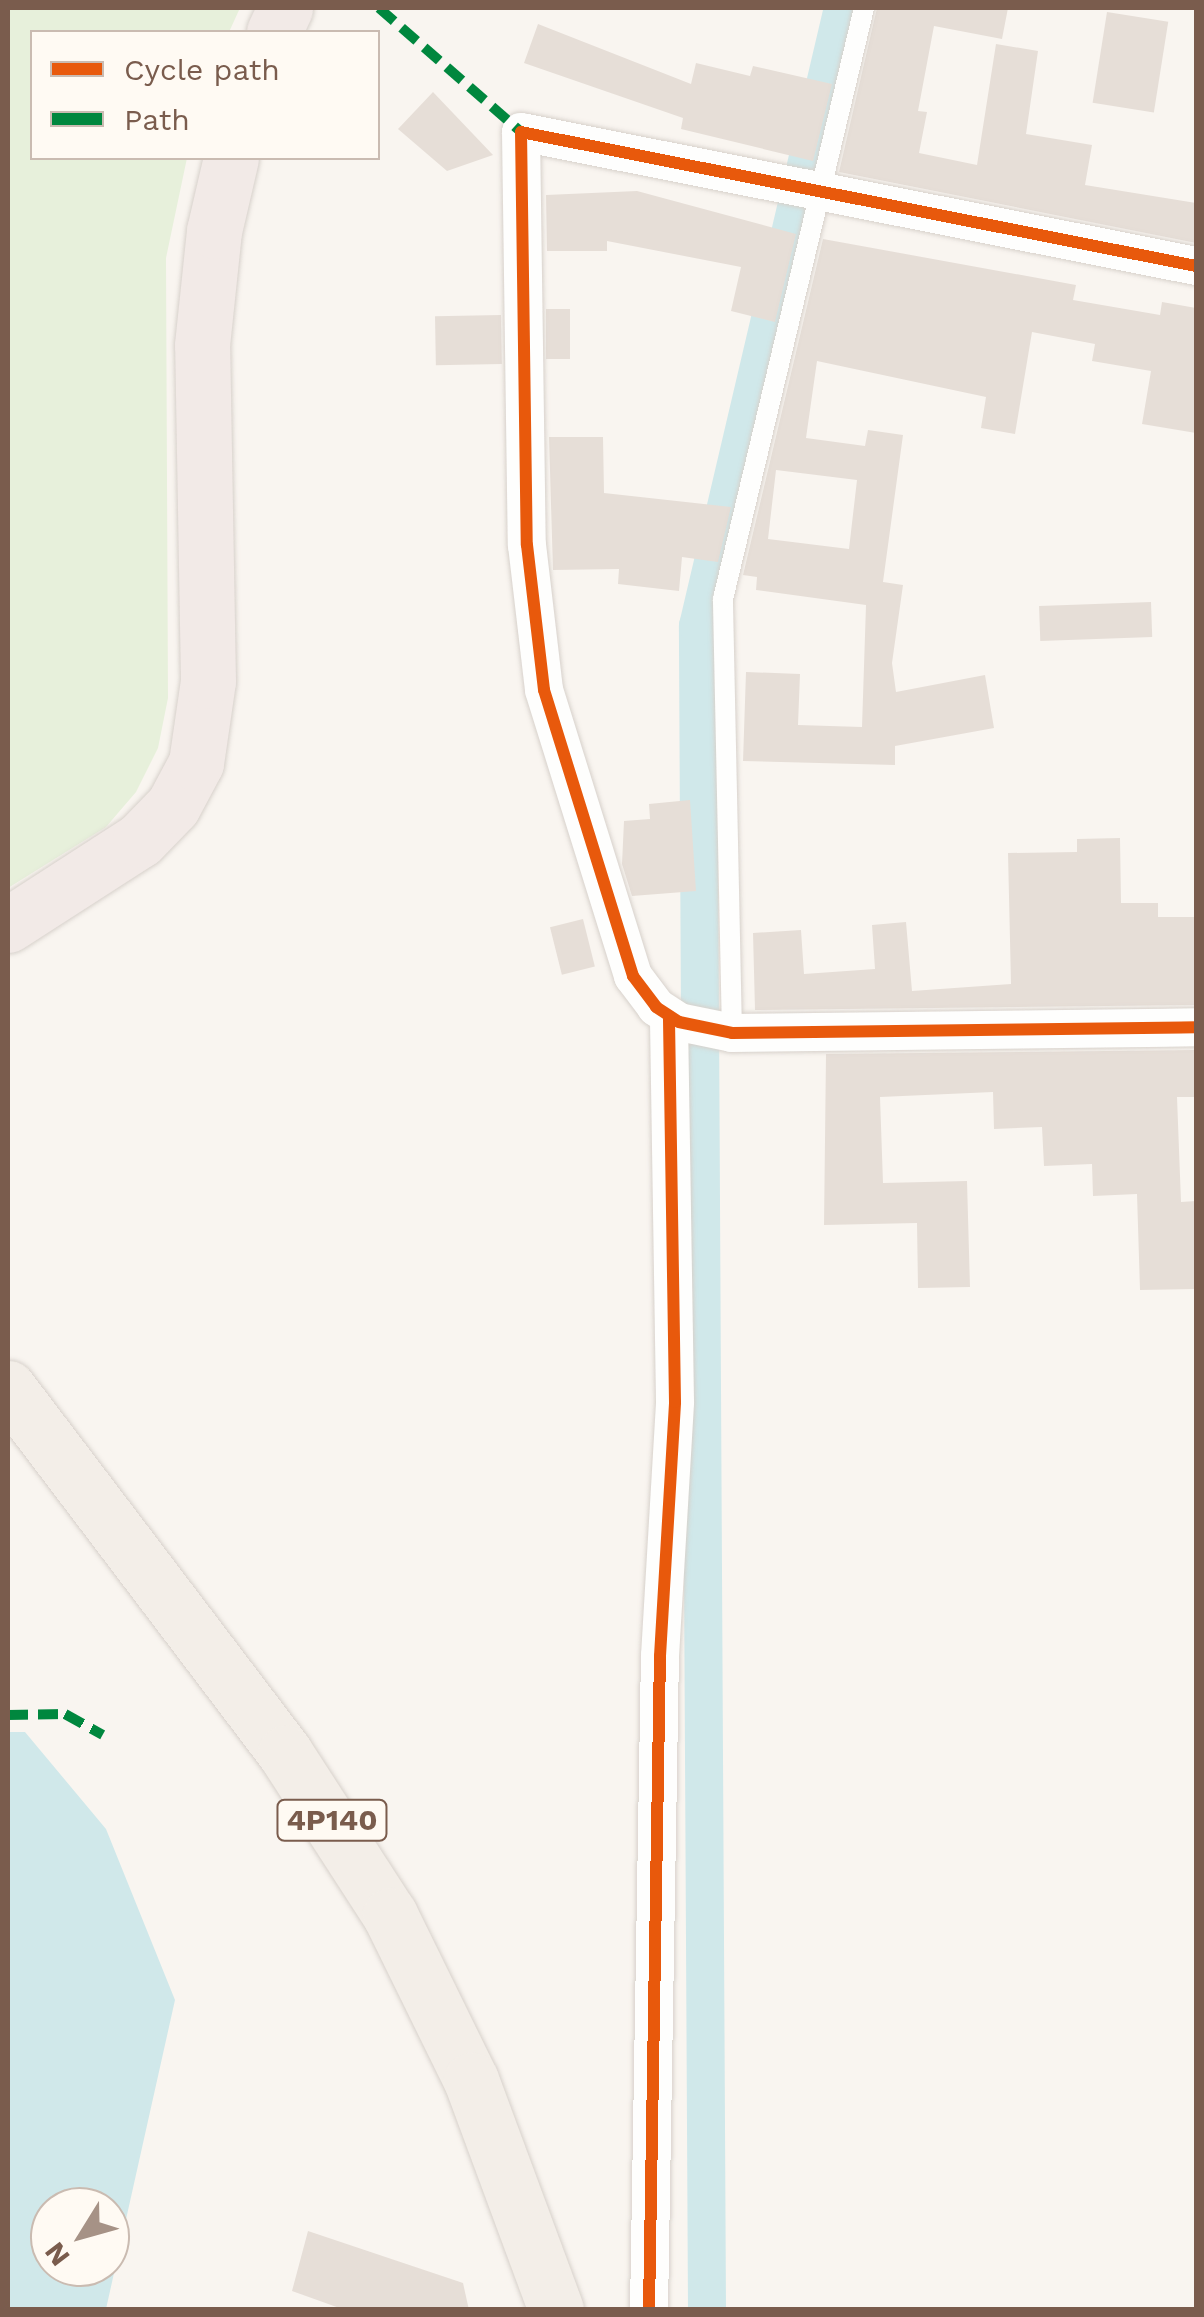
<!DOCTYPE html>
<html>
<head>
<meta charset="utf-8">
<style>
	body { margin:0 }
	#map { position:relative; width:1204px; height:2317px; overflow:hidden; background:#f9f5f0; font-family:"Work Sans",sans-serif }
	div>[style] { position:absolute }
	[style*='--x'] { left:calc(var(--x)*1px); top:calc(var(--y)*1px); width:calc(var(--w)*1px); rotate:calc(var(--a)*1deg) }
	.green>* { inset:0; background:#e7f0db }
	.water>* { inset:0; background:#d0e8ea }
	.canal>* { height:38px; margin:-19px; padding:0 19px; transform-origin:19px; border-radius:19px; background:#d0e8ea }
	.building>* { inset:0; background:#e6ded7; transform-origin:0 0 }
	.roads { filter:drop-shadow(0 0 2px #d7d1cb) drop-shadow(0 0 2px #d7d1cb) }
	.lane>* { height:20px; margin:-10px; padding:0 10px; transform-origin:10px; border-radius:10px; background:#fefefd }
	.street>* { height:38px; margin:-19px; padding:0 19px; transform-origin:19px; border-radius:19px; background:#fefefd }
	.primary>* { height:55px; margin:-27.5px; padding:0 27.5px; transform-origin:27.5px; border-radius:27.5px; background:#f3eee8 }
	.highway>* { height:55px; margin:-27.5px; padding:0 27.5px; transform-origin:27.5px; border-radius:27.5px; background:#f2eae7 }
	.quiet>* { height:10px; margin-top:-5px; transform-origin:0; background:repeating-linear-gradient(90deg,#00873e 0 20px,transparent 0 30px) }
	.cycleway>* { height:12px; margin:-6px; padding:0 6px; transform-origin:6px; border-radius:6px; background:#e8590c }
	span { translate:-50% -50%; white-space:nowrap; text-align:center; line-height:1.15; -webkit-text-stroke:8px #fffaf3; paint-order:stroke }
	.shield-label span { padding:2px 8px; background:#fffaf3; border:2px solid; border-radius:8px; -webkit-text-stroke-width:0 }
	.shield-label { font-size:30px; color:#7a5c4d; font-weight:700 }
	.frame { position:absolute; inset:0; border:10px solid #7a5c4d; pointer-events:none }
	.legend { position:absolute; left:30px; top:30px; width:350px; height:130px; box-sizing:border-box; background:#fffaf3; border:2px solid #cabbb1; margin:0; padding:12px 18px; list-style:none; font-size:30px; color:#7a5c4d }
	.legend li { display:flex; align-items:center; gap:20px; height:50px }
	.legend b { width:50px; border:2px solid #cabbb1 }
	.north { position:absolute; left:30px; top:2187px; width:100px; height:100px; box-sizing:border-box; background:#fffaf3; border:2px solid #cabbb1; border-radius:50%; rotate:233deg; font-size:28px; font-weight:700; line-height:40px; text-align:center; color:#7a5c4d }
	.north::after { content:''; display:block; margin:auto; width:35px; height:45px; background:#a69286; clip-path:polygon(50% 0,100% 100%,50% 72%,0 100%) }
</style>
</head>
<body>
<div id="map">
	<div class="green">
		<i style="clip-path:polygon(8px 8px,240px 8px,229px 32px,32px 32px,32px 158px,187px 158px,166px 258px,168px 698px,158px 748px,136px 792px,106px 827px,8px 888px)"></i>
	</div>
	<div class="water">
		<i style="clip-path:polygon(evenodd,8px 1732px,25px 1732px,106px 1829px,175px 2000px,106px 2309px,8px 2309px,8px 1732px,50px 2207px,110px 2207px,110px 2267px,50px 2267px,50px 2207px)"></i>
	</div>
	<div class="canal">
		<i style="--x:707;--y:2310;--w:1684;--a:-90.31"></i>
		<i style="--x:698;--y:626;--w:635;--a:-76.8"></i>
	</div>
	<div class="building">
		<i style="clip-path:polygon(877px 8px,1008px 8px,1002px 39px,934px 26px,918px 111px,927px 112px,919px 153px,977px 165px,996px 44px,1038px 51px,1026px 134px,1092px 145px,1085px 185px,1196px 203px,1196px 243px,839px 172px)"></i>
		<i style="left:1107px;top:12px;width:62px;height:92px;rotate:9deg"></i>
		<i style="clip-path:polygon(538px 24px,691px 84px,696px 63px,750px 76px,753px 66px,832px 84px,813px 161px,681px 129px,683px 118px,524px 63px)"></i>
		<i style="clip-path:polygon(433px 92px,493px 155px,447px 171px,398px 129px)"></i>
		<i style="clip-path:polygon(637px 191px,796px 234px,775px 322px,731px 311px,741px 267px,607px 241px,607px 251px,547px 251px,546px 195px)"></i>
		<i style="clip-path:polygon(evenodd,823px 239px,1076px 285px,1073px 300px,1160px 315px,1162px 302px,1196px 308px,1196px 433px,1142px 424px,1151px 371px,1092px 361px,1095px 344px,1032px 332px,1015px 434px,981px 428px,986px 397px,817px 361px,806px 438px,865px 446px,868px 430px,903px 435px,883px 582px,903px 585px,892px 663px,896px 692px,985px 675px,994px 728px,895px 746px,895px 765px,743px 761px,746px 672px,800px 674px,798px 725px,862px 727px,866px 605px,756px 590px,757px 577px,743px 575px,823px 239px,776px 470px,857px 480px,849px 549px,768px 539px,776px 470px)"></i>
		<i style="left:570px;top:309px;width:50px;height:24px;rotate:90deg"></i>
		<i style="left:501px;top:315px;width:49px;height:66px;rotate:89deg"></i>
		<i style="clip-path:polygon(549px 437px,603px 437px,604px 493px,731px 507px,718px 562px,682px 557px,679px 591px,618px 584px,619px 569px,553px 570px)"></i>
		<i style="left:1151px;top:602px;width:35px;height:112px;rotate:88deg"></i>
		<i style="clip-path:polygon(690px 800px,696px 891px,632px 896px,622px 864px,624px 821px,650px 819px,649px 804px)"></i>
		<i style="clip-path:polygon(1120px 838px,1121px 903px,1158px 903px,1158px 917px,1196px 917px,1196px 1005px,755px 1010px,753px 933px,801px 930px,804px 974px,875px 969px,872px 925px,906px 922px,912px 991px,1011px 984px,1008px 853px,1077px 852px,1077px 839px)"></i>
		<i style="left:583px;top:919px;width:49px;height:34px;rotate:76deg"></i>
		<i style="clip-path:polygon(1196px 1050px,1196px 1097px,1177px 1097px,1181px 1202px,1196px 1201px,1196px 1289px,1140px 1290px,1137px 1194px,1093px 1196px,1092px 1164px,1044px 1166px,1042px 1127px,994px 1129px,993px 1092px,880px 1097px,883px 1183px,967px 1181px,970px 1287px,918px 1288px,917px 1223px,824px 1225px,826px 1054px)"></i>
		<i style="clip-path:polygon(308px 2231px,463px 2283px,469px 2310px,345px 2310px,292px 2291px)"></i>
	</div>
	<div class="roads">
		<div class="lane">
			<i style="--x:732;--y:1033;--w:434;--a:-91.2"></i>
			<i style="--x:723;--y:599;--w:608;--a:-76.58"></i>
		</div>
		<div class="street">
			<i style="--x:1196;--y:266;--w:688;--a:-168.77"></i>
			<i style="--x:521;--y:132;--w:413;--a:89.2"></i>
			<i style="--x:527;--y:545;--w:146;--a:83.3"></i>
			<i style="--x:544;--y:690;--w:300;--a:72.7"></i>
			<i style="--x:633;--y:976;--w:39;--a:53"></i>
			<i style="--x:656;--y:1007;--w:27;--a:33"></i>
			<i style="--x:679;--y:1022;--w:54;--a:11.7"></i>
			<i style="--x:732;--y:1033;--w:464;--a:-0.7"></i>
			<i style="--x:649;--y:2310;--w:654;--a:-89.04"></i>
			<i style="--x:660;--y:1656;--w:254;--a:-86.6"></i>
			<i style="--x:675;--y:1402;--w:386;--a:-90.9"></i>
		</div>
		<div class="primary">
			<i style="--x:8;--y:1388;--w:458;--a:52.8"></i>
			<i style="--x:285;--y:1753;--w:193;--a:57.1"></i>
			<i style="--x:390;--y:1915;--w:184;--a:63.9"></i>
			<i style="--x:471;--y:2080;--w:245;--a:69.7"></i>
		</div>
		<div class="highway">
			<i style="--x:274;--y:32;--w:26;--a:-65"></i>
			<i style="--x:8;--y:925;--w:157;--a:-32.8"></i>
			<i style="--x:140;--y:840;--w:47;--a:-45.9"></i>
			<i style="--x:173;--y:806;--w:49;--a:-61.9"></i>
			<i style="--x:196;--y:763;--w:83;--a:-81.7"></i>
			<i style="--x:208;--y:681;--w:336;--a:-91"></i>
			<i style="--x:202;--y:345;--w:115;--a:-84"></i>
			<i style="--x:214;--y:231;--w:75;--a:-76.9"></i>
		</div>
	</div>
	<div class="quiet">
		<i style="--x:379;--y:8;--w:189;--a:41.1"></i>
		<i style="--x:8;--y:1715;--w:57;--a:-1"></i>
		<i style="--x:65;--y:1714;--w:43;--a:28.9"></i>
	</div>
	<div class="cycleway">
		<i style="--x:1196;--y:266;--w:688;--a:-168.77"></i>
		<i style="--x:521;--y:132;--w:413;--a:89.2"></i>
		<i style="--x:527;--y:545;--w:146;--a:83.3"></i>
		<i style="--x:544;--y:690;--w:300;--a:72.7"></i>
		<i style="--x:633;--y:976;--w:39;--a:53"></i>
		<i style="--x:656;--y:1007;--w:27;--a:33"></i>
		<i style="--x:679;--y:1022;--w:54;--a:11.7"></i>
		<i style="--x:732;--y:1033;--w:464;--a:-0.7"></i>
		<i style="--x:649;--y:2310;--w:654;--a:-89.04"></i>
		<i style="--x:660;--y:1656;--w:254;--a:-86.6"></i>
		<i style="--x:675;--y:1402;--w:386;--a:-90.9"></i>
	</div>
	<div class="shield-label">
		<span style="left:332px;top:1820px">4P140</span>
	</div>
	<div class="frame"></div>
	<ul class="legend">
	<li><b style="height:12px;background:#e8590c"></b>Cycle path</li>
	<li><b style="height:12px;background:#00873e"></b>Path</li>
	</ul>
	<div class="north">N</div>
</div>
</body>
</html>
